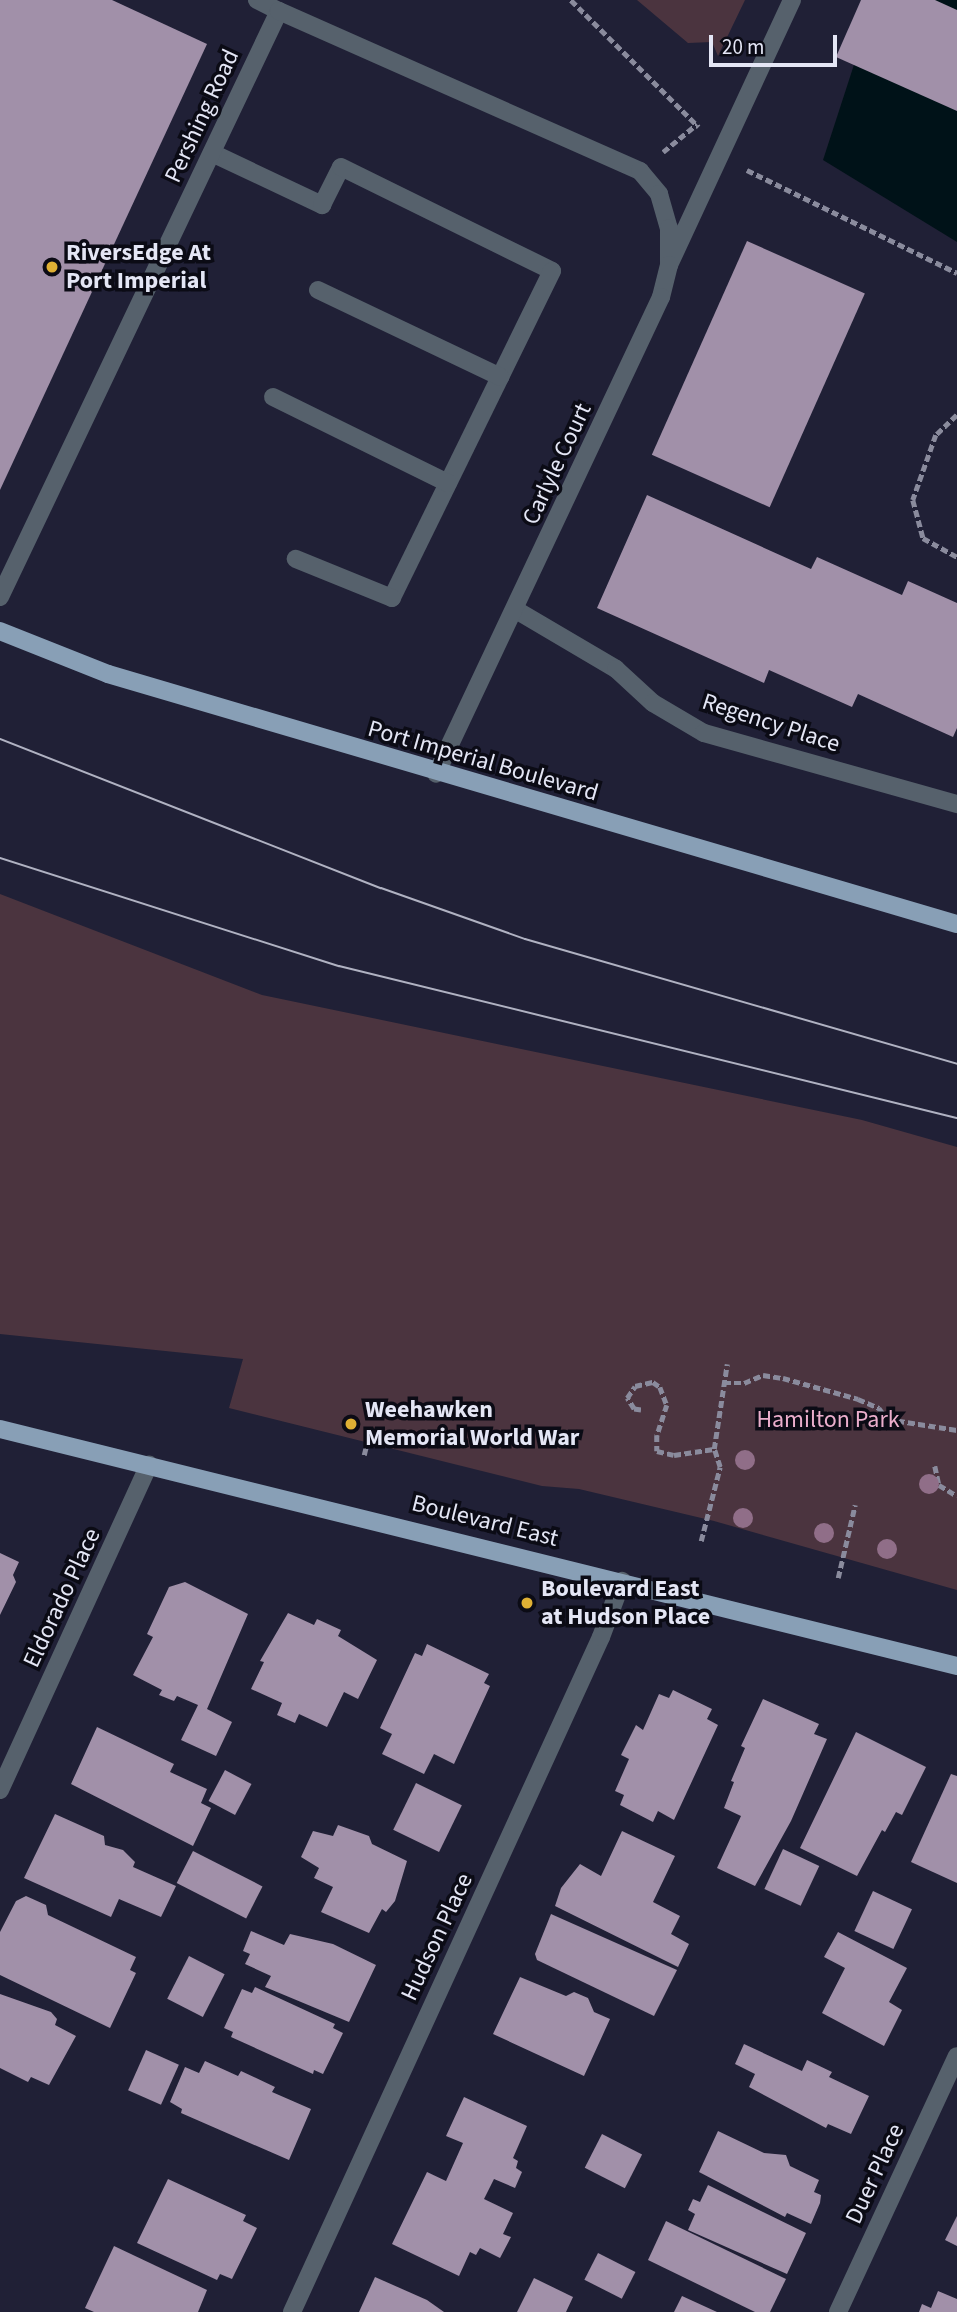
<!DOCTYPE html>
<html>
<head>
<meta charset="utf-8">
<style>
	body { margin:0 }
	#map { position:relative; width:957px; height:2312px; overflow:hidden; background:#202036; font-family:"Source Sans 3",sans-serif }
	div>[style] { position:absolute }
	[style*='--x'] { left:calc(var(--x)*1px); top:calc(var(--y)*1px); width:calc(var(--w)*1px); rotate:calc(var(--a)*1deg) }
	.green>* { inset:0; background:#4b343f }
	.water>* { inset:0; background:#001218 }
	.building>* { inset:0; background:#a190a9; transform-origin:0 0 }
	.path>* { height:4.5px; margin-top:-2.25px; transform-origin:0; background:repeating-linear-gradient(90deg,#8a8b9d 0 7px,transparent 0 10.5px) }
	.service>* { height:18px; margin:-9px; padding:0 9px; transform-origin:9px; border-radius:9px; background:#56616c }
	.minor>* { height:18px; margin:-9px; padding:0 9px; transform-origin:9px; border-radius:9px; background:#56616c }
	.tertiary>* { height:18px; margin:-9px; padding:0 9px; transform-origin:9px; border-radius:9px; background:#56616c }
	.primary>* { height:18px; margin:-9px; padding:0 9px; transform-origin:9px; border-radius:9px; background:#889fb6 }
	.tram>* { height:2px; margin:-1px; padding:0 1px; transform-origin:1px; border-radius:1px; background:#b0b2c2 }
	.trees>* { width:20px; height:20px; margin:-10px; border-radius:50%; background:#906e88 }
	.dots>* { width:19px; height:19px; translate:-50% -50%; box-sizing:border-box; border:4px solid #0b0b15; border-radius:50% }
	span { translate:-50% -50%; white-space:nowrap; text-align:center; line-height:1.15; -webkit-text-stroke:7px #0b0b15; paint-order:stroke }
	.street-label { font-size:24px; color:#e4e6f5 }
	.poi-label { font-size:24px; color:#e4e6f5; font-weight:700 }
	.left { translate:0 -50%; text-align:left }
	.park-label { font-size:24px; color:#ebaecc }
	.scale { position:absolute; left:709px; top:35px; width:128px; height:32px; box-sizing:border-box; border:4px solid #e4e6f5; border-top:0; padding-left:9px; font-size:21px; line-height:24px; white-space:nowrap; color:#e4e6f5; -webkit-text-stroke:5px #0b0b15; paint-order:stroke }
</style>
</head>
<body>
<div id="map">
	<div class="green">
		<i style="clip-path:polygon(637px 0,745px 0,718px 56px,712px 42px,688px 43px)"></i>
		<i style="clip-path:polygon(0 894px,262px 995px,862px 1120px,957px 1147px,957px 1590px,714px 1521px,579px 1489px,542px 1486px,229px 1408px,243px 1359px,0 1334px)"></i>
	</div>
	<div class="water">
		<i style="clip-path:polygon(875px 0,957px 0,957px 242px,823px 160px)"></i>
	</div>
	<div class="building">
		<i style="clip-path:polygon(0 0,112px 0,207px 44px,0 490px)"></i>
		<i style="clip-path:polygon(861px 0,935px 0,957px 10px,957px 111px,836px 57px)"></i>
		<i style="left:747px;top:241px;width:129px;height:234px;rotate:24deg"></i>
		<i style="clip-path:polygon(647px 495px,811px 569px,817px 557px,902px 595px,908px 581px,957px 603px,957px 728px,953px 737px,858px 694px,852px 707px,769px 670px,764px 683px,597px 608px)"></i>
		<i style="clip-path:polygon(0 1553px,19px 1562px,13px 1575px,16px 1582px,0 1615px)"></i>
		<i style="clip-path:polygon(185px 1582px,248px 1614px,207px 1709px,232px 1722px,216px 1756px,181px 1740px,198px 1705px,177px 1696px,174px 1701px,159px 1695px,162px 1690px,133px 1675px,153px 1637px,147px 1634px,169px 1587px)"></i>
		<i style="clip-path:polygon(288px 1613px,314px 1625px,317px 1619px,341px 1630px,338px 1636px,377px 1660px,358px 1699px,344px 1692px,327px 1727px,299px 1714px,295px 1723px,277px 1715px,282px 1703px,251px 1689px,264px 1662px,260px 1661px)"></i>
		<i style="clip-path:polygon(427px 1644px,489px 1674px,484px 1683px,490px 1686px,454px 1764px,434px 1754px,424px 1774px,382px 1754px,392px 1734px,380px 1728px,415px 1653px,422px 1656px)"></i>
		<i style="clip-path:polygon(673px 1690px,712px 1709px,707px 1719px,718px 1725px,674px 1820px,658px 1811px,653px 1822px,620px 1805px,624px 1795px,615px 1791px,629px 1759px,621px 1755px,636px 1725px,643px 1730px,659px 1694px,669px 1698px)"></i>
		<i style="clip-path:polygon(763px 1699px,819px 1724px,814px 1734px,827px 1739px,791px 1821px,755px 1886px,717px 1868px,741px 1816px,724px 1808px,734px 1782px,731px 1781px,745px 1748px,741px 1746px)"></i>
		<i style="clip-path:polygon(97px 1727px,174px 1764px,170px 1772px,207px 1789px,201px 1803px,211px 1808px,193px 1846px,71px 1784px)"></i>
		<i style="clip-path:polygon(856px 1732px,926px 1767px,902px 1815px,896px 1812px,885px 1832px,882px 1830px,857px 1876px,800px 1848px)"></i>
		<i style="left:225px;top:1770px;width:30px;height:35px;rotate:28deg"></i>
		<i style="clip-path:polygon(951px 1774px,957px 1776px,957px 1883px,911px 1862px)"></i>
		<i style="left:416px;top:1783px;width:51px;height:52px;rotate:26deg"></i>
		<i style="clip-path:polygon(55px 1814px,104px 1836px,105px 1845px,123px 1850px,135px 1862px,133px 1867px,176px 1886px,161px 1917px,119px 1899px,111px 1917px,24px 1878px)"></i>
		<i style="clip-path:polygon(338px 1825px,369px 1836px,372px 1844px,407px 1861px,395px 1901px,386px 1912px,382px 1909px,369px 1933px,321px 1912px,333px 1887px,314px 1878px,319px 1868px,301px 1857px,313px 1831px,333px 1836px)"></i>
		<i style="clip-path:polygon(622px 1831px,675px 1856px,653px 1902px,680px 1916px,671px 1934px,689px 1944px,678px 1967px,555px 1906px,561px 1888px,580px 1864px,601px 1876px)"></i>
		<i style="left:783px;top:1849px;width:40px;height:44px;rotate:25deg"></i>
		<i style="left:193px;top:1851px;width:78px;height:36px;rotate:27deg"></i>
		<i style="left:873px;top:1891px;width:43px;height:44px;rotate:25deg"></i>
		<i style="clip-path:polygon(26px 1896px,46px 1905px,48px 1915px,136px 1957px,130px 1970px,136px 1973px,110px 2028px,0 1975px,0 1932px,16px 1901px)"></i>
		<i style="clip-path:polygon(551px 1914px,677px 1970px,654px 2016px,537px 1960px,535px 1954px)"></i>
		<i style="clip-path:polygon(251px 1931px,284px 1945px,290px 1934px,333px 1944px,376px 1965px,349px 2022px,265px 1987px,271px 1976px,245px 1964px,250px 1954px,243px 1951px)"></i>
		<i style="clip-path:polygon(838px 1932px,907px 1968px,889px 2002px,902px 2010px,884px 2046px,822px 2013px,845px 1968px,824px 1957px)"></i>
		<i style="left:189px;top:1956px;width:40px;height:48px;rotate:27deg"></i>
		<i style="clip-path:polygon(520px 1977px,566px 1996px,574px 1992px,588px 1998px,594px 2012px,610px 2019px,584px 2076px,493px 2034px)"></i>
		<i style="clip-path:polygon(255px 1987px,335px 2024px,333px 2028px,343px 2033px,323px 2074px,314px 2070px,313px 2074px,231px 2037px,233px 2032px,224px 2028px,242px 1989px,252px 1993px)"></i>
		<i style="clip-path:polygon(0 1994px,51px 2012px,57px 2019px,55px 2025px,76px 2036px,49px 2085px,31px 2077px,28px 2082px,0 2068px)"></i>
		<i style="clip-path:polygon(744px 2044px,802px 2071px,807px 2060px,832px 2072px,829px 2077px,869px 2096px,851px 2134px,828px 2124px,826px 2128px,749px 2087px,755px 2074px,735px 2064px)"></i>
		<i style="left:146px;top:2050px;width:36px;height:44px;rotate:24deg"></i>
		<i style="clip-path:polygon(205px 2061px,238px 2076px,241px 2071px,275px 2087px,272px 2092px,311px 2109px,289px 2160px,181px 2113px,182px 2109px,170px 2102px,185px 2067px,199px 2073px)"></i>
		<i style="clip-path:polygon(464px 2097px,527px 2126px,513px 2158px,518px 2161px,516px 2168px,522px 2172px,515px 2188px,494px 2179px,484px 2199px,513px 2213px,503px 2234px,511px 2237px,500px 2258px,480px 2248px,476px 2255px,470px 2252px,459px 2276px,392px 2244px,427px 2172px,446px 2181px,463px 2143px,446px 2136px)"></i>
		<i style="clip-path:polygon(718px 2131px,764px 2153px,786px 2155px,790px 2166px,819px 2180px,814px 2192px,821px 2195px,820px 2203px,811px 2224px,787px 2213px,785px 2217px,699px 2172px)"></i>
		<i style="left:602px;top:2134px;width:45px;height:38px;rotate:27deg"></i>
		<i style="clip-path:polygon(168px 2179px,246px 2215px,243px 2221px,257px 2228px,232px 2279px,220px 2274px,217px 2280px,137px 2243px)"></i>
		<i style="clip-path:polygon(708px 2185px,806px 2233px,787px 2274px,688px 2230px,695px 2214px,688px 2210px,693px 2199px,700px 2202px)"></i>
		<i style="clip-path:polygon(957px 2216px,957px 2246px,945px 2240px)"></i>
		<i style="clip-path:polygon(666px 2221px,786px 2279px,770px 2312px,755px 2312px,648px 2260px)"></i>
		<i style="clip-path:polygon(114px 2246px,207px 2290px,198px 2312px,94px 2312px,85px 2308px)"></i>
		<i style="left:598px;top:2253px;width:42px;height:30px;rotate:27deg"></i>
		<i style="clip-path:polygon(375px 2277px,427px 2300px,444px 2312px,359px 2312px)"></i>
		<i style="clip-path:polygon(534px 2278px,573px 2297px,566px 2312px,517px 2312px)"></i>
		<i style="clip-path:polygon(938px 2291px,957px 2299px,957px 2312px,919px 2312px,922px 2304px,931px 2308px)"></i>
		<i style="clip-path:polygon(682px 2296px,717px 2312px,674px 2312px)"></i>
	</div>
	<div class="path">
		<i style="--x:571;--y:0;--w:180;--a:44.8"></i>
		<i style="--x:663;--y:152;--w:44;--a:-39.5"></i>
		<i style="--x:747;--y:170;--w:234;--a:26.1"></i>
		<i style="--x:957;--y:415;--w:29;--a:136"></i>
		<i style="--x:936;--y:435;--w:69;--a:109.5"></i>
		<i style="--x:913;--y:500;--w:39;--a:75"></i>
		<i style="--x:923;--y:538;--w:39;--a:29"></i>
		<i style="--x:724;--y:1383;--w:20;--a:0"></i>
		<i style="--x:744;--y:1383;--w:21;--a:-23"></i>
		<i style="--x:763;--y:1375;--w:20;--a:9"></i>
		<i style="--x:783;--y:1378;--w:78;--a:15.6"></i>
		<i style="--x:858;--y:1399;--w:23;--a:23"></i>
		<i style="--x:879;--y:1408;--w:14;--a:54"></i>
		<i style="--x:887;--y:1419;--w:71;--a:8.9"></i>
		<i style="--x:641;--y:1410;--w:7;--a:-172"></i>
		<i style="--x:634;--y:1409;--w:13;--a:-122"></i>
		<i style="--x:627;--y:1398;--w:14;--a:-56"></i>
		<i style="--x:635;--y:1386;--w:18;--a:-13"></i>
		<i style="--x:653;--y:1382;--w:9;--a:36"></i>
		<i style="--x:660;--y:1387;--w:19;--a:69"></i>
		<i style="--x:667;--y:1405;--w:32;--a:108"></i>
		<i style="--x:657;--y:1435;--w:16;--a:90"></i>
		<i style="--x:657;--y:1451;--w:17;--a:13"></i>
		<i style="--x:674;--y:1455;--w:40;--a:-8.5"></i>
		<i style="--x:364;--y:1455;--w:12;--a:-76"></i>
		<i style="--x:935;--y:1466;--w:19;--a:78"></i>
		<i style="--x:939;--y:1485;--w:21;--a:31"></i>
		<i style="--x:701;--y:1541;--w:76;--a:-75.6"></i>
		<i style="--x:720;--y:1467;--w:19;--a:-108"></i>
		<i style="--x:714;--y:1449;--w:86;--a:-81.3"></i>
		<i style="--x:838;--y:1578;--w:75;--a:-76.9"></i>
	</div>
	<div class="service">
		<i style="--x:212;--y:153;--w:122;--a:25.3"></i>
		<i style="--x:322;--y:205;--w:42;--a:-63.4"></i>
		<i style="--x:341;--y:167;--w:235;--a:26.2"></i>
		<i style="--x:552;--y:271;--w:364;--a:116.1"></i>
		<i style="--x:392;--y:598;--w:104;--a:-157.9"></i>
		<i style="--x:669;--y:265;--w:292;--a:-65.1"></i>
		<i style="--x:318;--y:290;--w:202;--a:25.5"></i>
		<i style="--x:273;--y:397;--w:195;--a:26.2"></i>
	</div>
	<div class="minor">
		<i style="--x:257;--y:0;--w:25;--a:27"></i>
		<i style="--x:516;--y:610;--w:116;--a:30.5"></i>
		<i style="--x:616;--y:669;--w:50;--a:42.6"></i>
		<i style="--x:653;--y:703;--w:59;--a:30.5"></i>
		<i style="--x:704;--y:733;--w:263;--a:15.7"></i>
		<i style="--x:0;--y:1790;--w:358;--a:-65.4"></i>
		<i style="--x:292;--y:2312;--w:742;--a:-65.4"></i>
		<i style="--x:601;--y:1637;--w:60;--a:-69.4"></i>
		<i style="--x:838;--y:2312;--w:282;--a:-65.1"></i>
	</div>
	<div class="tertiary">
		<i style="--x:0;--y:597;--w:649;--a:-64.54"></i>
		<i style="--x:279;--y:11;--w:395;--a:23.9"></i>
		<i style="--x:640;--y:171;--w:30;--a:50"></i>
		<i style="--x:659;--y:194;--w:35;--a:74"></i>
		<i style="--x:669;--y:228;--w:37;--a:90"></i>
		<i style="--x:669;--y:265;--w:33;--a:104"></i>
		<i style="--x:661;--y:297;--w:527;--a:115.25"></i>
	</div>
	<div class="primary">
		<i style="--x:0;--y:631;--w:116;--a:21.7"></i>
		<i style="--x:108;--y:674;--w:885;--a:16.41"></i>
		<i style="--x:0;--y:1429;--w:986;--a:13.91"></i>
	</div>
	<div class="tram">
		<i style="--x:0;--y:739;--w:409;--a:21.4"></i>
		<i style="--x:381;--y:888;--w:153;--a:19.5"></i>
		<i style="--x:525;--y:939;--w:450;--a:16.1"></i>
		<i style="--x:0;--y:858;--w:356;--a:17.7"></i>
		<i style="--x:339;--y:966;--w:636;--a:13.82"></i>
	</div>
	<div class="trees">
		<i style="left:745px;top:1460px"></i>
		<i style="left:929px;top:1484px"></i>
		<i style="left:743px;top:1518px"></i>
		<i style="left:824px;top:1533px"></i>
		<i style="left:887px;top:1549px"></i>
	</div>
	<div class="dots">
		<i style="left:52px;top:267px;background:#dfb034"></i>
		<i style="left:351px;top:1424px;background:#dfb034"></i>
		<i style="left:527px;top:1603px;background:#dfb034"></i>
	</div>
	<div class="street-label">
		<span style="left:202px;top:116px;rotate:-65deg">Pershing Road</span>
		<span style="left:557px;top:464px;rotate:-65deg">Carlyle Court</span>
		<span style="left:771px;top:723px;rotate:18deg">Regency Place</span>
		<span style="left:483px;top:761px;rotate:16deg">Port Imperial Boulevard</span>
		<span style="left:485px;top:1521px;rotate:14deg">Boulevard East</span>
		<span style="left:62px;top:1598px;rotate:-65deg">Eldorado Place</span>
		<span style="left:437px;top:1937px;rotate:-65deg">Hudson Place</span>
		<span style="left:875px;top:2174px;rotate:-65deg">Duer Place</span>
	</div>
	<div class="poi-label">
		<span class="left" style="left:66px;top:267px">RiversEdge At<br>Port Imperial</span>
		<span class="left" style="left:365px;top:1424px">Weehawken<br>Memorial World War</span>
		<span class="left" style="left:541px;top:1603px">Boulevard East<br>at Hudson Place</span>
	</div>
	<div class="park-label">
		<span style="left:828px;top:1420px">Hamilton Park</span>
	</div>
	<div class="scale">20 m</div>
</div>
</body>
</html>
